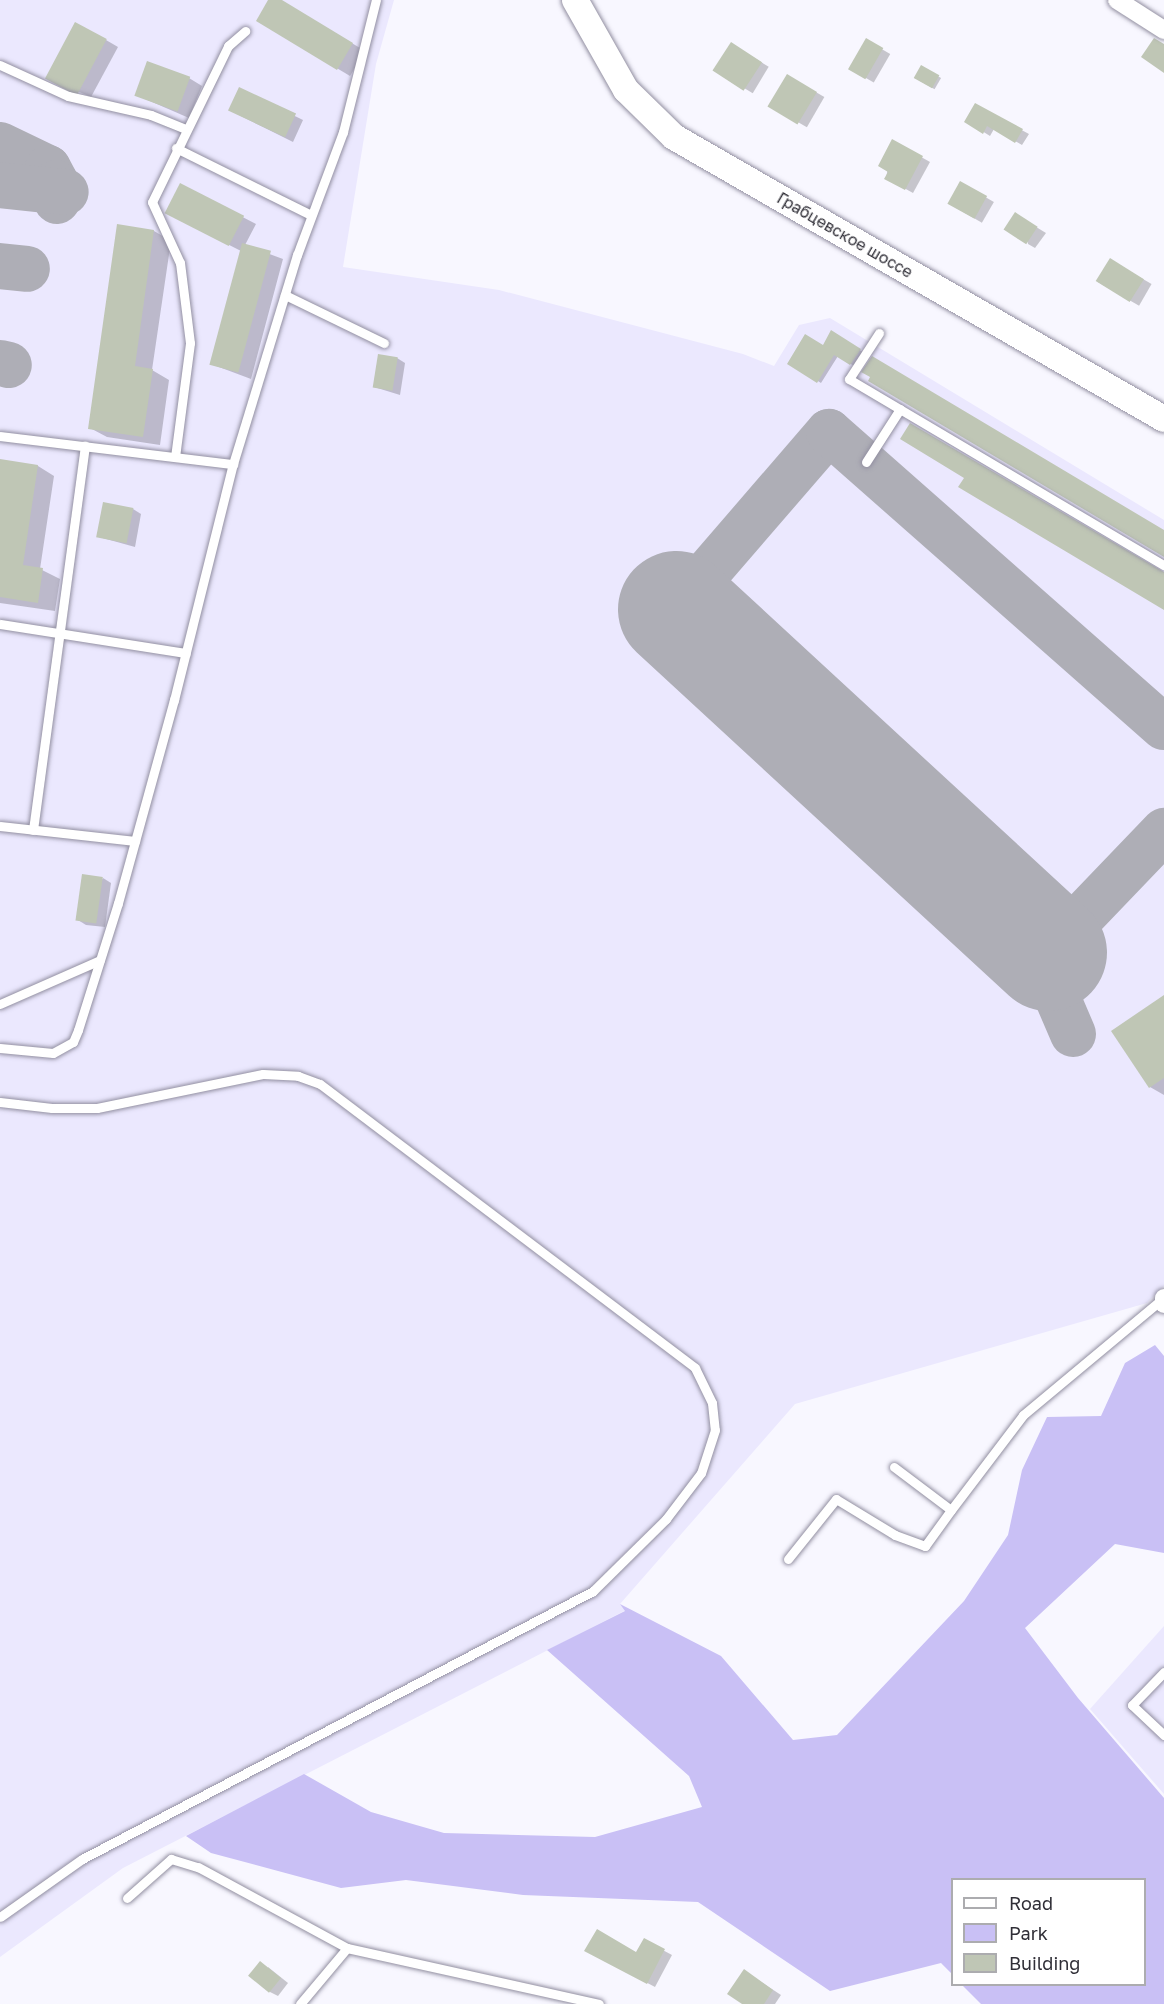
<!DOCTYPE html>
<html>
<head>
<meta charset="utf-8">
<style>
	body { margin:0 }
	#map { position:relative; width:1164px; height:2004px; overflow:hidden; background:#f8f7ff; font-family:"Golos Text",sans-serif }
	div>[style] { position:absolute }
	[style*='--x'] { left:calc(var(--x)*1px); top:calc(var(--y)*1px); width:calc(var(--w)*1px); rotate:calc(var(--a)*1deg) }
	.built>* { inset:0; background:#ebe8fe }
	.green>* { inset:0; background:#c9c0f5 }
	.shadow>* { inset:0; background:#0003; transform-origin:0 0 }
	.taxiway>* { height:46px; margin:-23px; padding:0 23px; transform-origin:23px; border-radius:23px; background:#aeaeb6 }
	.runway>* { height:117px; margin:-58.5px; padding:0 58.5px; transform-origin:58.5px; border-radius:58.5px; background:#aeaeb6 }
	.building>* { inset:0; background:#bfc6b5; transform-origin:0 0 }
	.roads { filter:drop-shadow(0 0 2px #928fa1) drop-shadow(0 0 2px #928fa1) }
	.lane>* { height:9px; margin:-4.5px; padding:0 4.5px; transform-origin:4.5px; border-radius:4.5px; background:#fff }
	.street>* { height:18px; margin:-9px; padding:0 9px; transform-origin:9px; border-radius:9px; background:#fff }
	.secondary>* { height:26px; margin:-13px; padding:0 13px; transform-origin:13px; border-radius:13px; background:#fff }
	span { translate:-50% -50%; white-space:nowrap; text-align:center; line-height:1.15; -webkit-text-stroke:4.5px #fff; paint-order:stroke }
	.street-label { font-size:16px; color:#302f37 }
	.legend { position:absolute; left:951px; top:1878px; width:195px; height:108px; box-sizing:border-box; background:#fff; border:2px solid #acacaf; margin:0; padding:8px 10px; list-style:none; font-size:18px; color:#302f37 }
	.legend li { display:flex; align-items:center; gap:12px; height:30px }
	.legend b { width:30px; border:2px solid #acacaf }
</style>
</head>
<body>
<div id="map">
	<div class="built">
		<i style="clip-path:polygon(0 0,394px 0,376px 64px,343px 267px,499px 290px,743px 354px,774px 366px,799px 325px,830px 318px,1164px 520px,1164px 1286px,1147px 1303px,795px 1404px,620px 1604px,626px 1610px,123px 1868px,0 1957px)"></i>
		<i style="clip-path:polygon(1164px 1626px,1164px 1794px,1090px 1709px)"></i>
	</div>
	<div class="green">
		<i style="clip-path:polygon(1155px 1345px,1164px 1356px,1164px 1553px,1115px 1544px,1025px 1628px,1078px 1698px,1164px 1798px,1164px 2004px,981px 2004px,962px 1985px,1144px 1984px,1144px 1880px,952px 1880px,952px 1974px,941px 1963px,830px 1991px,698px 1902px,523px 1895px,406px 1880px,341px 1888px,211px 1853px,186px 1836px,304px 1774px,371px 1812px,444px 1833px,595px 1837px,702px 1807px,689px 1776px,547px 1650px,625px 1611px,620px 1604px,721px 1656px,793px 1740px,837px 1735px,964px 1601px,1008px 1535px,1022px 1470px,1047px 1417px,1101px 1416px,1125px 1363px)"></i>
	</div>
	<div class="shadow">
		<i style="clip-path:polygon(270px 0,280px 0,365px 51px,350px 76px,258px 21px)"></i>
		<i style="clip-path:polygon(106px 40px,118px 47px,91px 97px,47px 78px)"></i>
		<i style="left:866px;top:40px;width:28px;height:33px;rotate:30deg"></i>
		<i style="left:731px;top:44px;width:44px;height:31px;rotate:31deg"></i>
		<i style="left:922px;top:67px;width:22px;height:13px;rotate:30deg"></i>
		<i style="left:788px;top:76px;width:42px;height:35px;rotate:30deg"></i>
		<i style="clip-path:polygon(189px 78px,202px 86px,189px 118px,136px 95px)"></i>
		<i style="clip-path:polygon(240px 89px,303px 120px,293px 142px,237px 114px)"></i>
		<i style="clip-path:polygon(976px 105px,1029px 134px,1022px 145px,994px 129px,990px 136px,966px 121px)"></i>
		<i style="clip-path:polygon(893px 141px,930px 162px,913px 193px,886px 178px)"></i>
		<i style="left:961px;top:183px;width:38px;height:24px;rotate:30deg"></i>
		<i style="clip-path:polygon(181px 185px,256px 224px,245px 245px,283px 259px,251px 379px,211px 364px,241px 251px,180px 220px)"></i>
		<i style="clip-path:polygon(1023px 219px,1046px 233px,1035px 248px,1028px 244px)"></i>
		<i style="clip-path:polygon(119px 226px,154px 231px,171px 241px,152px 370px,169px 380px,160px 445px,107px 437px,90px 428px)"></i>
		<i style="left:1110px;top:260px;width:48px;height:25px;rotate:30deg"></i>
		<i style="clip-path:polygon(832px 333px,863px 352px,854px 366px,838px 356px,821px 383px,789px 363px,823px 346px)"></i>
		<i style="clip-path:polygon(397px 358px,405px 363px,400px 395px,374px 387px)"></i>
		<i style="clip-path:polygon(0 461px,38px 466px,54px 476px,40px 569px,60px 579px,55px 611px,0 603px)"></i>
		<i style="clip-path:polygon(133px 509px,141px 514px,135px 547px,99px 537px)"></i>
		<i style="clip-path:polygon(103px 878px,111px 883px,105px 927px,86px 925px,78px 920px)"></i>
		<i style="clip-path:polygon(1164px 997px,1164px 1095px,1150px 1087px)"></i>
		<i style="clip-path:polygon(644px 1940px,672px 1955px,655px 1987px,594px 1955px,637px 1954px)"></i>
		<i style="clip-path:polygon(268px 1967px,288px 1983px,278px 1996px,270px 1992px)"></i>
		<i style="clip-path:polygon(752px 1976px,781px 1995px,775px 2004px,745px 2004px)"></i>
	</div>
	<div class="taxiway">
		<i style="--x:0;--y:145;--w:53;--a:25.6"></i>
		<i style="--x:48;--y:168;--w:17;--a:62"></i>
		<i style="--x:56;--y:183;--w:18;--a:87"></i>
		<i style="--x:0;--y:185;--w:66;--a:6.1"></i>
		<i style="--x:0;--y:266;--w:27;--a:6"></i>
		<i style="--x:0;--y:363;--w:9;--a:13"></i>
		<i style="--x:676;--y:609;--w:234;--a:-49.2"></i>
		<i style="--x:829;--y:432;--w:446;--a:41.4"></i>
		<i style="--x:1073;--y:1034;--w:61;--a:-113.2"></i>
		<i style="--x:1049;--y:978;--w:26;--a:-92"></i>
		<i style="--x:1048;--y:952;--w:168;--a:-46.2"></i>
	</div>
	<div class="runway">
		<i style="--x:676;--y:609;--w:506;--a:42.68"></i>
	</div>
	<div class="building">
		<i style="clip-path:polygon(268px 0,282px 0,353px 43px,337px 70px,256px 21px)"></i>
		<i style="left:75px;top:22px;width:36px;height:64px;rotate:28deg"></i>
		<i style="left:866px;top:38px;width:20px;height:36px;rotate:30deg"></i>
		<i style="clip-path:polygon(1154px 38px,1164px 44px,1164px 73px,1141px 57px)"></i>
		<i style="left:731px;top:42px;width:37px;height:34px;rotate:33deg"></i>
		<i style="left:147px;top:61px;width:46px;height:37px;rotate:20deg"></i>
		<i style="left:921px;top:65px;width:21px;height:15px;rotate:29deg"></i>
		<i style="left:787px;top:74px;width:35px;height:38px;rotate:31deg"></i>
		<i style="left:239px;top:87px;width:63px;height:26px;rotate:25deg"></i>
		<i style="clip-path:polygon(975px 103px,1023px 129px,1015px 143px,987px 126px,983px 134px,964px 122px)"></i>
		<i style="clip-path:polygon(892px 139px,923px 156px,905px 190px,884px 179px,888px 172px,878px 166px)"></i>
		<i style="left:960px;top:181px;width:31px;height:26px;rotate:29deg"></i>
		<i style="left:180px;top:183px;width:72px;height:34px;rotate:27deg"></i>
		<i style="left:1015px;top:212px;width:27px;height:21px;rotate:33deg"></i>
		<i style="clip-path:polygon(117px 224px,154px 230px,135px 366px,153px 369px,143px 437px,88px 429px)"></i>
		<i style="left:242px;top:243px;width:30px;height:126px;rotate:15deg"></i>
		<i style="left:1110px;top:258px;width:40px;height:27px;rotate:32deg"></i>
		<i style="clip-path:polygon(831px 330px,861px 349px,850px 365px,834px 355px,817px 383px,787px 364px,805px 334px,823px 345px)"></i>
		<i style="left:378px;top:354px;width:20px;height:34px;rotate:9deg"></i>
		<i style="clip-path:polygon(872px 356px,1164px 530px,1164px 557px,868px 381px,870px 377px,861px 372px)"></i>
		<i style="clip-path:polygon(910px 423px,1164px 572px,1164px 610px,958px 487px,964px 478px,900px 439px)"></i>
		<i style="clip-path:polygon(0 459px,38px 465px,23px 565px,43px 568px,38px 603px,0 597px)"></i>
		<i style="left:103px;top:502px;width:31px;height:36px;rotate:11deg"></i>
		<i style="left:82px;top:874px;width:21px;height:47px;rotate:8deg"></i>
		<i style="clip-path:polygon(1164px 995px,1164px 1078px,1149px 1088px,1111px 1031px)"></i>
		<i style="clip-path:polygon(597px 1929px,636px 1952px,644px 1938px,665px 1949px,647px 1984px,584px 1951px)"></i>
		<i style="left:260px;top:1961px;width:27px;height:19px;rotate:39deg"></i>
		<i style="clip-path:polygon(744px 1969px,773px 1990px,764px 2004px,742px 2004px,727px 1994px)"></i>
	</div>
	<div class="roads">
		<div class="lane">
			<i style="--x:0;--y:65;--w:75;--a:24.5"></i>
			<i style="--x:68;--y:96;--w:85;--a:12.9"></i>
			<i style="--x:151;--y:115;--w:37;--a:22"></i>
			<i style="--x:176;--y:148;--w:151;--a:26.4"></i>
			<i style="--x:285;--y:295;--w:110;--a:25.9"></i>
			<i style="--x:879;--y:333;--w:55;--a:123.1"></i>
			<i style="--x:849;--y:379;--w:366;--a:30.6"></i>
			<i style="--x:0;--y:436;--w:235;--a:6.9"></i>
			<i style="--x:175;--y:457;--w:115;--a:-82.5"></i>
			<i style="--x:190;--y:343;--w:81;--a:-97.1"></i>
			<i style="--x:180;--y:263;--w:67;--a:-114.7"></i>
			<i style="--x:152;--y:202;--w:174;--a:-64"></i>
			<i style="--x:228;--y:46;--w:23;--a:-41"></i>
			<i style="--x:866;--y:462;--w:63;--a:-57.3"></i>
			<i style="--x:0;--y:624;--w:188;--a:8.9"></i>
			<i style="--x:0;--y:826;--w:136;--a:6.3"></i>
			<i style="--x:33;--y:830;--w:388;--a:-82.3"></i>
			<i style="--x:0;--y:1004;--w:109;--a:-23.7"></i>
			<i style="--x:0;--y:1048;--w:53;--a:5.4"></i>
			<i style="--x:53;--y:1053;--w:23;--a:-29"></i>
			<i style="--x:73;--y:1042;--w:13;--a:-67"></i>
			<i style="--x:78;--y:1030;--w:133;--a:-72.5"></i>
			<i style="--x:118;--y:903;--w:211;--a:-74.6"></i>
			<i style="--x:174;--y:700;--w:243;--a:-76"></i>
			<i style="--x:233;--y:464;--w:219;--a:-73"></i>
			<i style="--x:297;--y:255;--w:131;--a:-69.5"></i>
			<i style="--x:343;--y:132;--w:136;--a:-76"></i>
			<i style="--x:0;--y:1102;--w:52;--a:6.6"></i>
			<i style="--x:52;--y:1108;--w:45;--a:0"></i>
			<i style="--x:97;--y:1108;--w:169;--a:-11.6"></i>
			<i style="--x:263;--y:1074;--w:35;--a:3"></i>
			<i style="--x:298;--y:1076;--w:23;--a:20"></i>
			<i style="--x:320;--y:1084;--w:470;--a:37.1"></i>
			<i style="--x:695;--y:1368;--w:39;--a:64"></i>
			<i style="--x:712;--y:1403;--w:27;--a:84"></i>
			<i style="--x:715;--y:1430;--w:45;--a:108"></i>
			<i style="--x:701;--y:1473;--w:58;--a:127.3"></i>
			<i style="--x:666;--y:1519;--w:103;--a:135.4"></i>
			<i style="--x:593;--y:1591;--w:577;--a:152.32"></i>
			<i style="--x:82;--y:1859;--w:100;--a:144.7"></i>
			<i style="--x:894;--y:1467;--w:71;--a:37"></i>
			<i style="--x:951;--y:1510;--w:119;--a:-52.8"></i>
			<i style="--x:1023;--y:1415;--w:180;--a:-39.8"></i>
			<i style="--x:788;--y:1559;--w:77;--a:-51.3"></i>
			<i style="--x:836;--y:1499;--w:69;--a:31.4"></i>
			<i style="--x:895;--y:1535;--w:32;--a:20"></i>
			<i style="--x:925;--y:1546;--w:44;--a:-54.2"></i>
			<i style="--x:1164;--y:1672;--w:46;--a:134.1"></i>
			<i style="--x:1132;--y:1705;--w:44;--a:43.2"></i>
			<i style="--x:127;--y:1898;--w:59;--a:-41.6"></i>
			<i style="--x:171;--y:1859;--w:28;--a:17"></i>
			<i style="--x:198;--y:1867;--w:170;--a:28.5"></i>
			<i style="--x:347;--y:1948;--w:258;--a:12.5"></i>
			<i style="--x:300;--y:2004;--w:73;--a:-50"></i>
		</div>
		<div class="street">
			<i style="--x:1117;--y:0;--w:56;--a:32.6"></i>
			<i style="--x:1164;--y:1298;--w:6;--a:90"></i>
		</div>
		<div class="secondary">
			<i style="--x:575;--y:0;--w:103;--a:60.5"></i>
			<i style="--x:626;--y:90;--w:67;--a:44.4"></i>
			<i style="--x:674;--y:137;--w:565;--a:29.92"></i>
		</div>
	</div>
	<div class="street-label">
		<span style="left:845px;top:235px;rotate:30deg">Грабцевское шоссе</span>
	</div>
	<ul class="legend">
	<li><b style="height:8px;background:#fff"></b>Road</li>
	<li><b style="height:16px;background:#c9c0f5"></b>Park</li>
	<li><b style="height:16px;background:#bfc6b5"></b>Building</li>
	</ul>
</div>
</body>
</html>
